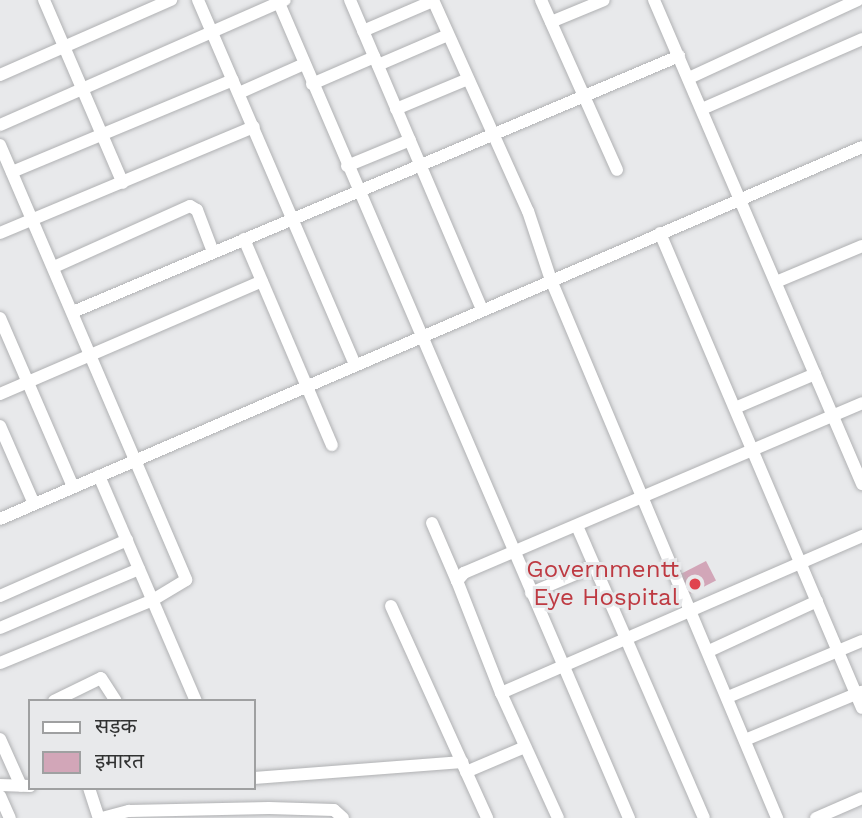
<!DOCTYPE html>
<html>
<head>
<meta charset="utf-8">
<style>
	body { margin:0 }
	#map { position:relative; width:862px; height:818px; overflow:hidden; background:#e8e9eb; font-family:"Work Sans","Noto Sans Devanagari",sans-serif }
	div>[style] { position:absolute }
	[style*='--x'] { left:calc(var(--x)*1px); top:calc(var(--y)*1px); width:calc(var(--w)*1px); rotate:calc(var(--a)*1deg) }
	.building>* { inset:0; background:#d2a6b8; transform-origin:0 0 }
	.roads { filter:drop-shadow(0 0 2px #b0b1b3) drop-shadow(0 0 2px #b0b1b3) }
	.minor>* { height:12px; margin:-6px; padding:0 6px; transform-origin:6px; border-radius:6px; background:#fff }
	.dots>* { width:19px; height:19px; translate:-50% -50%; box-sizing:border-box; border:4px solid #e8e9eb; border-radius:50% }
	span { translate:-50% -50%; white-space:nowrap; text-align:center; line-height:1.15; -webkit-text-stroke:6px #e8e9eb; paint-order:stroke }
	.health-label { font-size:24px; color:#be3a42 }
	.right { translate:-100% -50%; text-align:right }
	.legend { position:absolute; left:28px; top:699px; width:228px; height:91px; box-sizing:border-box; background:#e8e9eb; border:2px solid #9fa0a1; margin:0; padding:9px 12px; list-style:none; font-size:21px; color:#313232 }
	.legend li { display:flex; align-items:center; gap:14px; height:35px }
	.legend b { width:35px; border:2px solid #9fa0a1 }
</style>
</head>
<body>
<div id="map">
	<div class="building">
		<i style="left:706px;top:561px;width:22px;height:29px;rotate:63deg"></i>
	</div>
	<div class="roads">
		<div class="minor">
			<i style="--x:44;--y:0;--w:199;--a:66.7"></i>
			<i style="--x:198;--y:0;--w:397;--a:66.7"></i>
			<i style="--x:350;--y:0;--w:337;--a:66.9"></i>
			<i style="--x:433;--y:0;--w:231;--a:65.8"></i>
			<i style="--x:528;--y:211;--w:73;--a:71.6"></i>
			<i style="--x:551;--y:280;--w:584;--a:67.21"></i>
			<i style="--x:541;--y:0;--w:186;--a:65.9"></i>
			<i style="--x:654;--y:0;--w:527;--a:66.74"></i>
			<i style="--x:279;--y:3;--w:887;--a:66.76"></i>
			<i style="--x:551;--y:22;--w:57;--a:-22.5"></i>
			<i style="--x:363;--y:31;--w:76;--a:-23.2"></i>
			<i style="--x:378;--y:65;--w:76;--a:-23.2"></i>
			<i style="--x:0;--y:75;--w:187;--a:-23.7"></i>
			<i style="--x:689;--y:78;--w:186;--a:-24.8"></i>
			<i style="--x:312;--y:84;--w:68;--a:-23.5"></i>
			<i style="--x:239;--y:93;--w:71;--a:-24"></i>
			<i style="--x:396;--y:109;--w:78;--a:-22.6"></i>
			<i style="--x:702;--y:109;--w:175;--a:-23.6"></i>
			<i style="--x:0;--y:125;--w:311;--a:-23.7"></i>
			<i style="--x:0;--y:145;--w:473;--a:66.8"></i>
			<i style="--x:186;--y:580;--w:39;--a:149"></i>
			<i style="--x:153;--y:600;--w:165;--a:157.6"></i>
			<i style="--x:347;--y:166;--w:68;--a:-22.4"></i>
			<i style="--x:12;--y:172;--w:239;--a:-22.6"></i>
			<i style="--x:0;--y:233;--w:275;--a:-22.7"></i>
			<i style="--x:660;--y:233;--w:516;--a:66.96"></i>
			<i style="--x:244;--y:239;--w:224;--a:66.9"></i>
			<i style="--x:54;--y:267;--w:149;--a:-24.2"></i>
			<i style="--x:190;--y:206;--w:8;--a:30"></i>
			<i style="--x:197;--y:210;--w:45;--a:69.1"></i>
			<i style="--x:776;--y:282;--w:93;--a:-22.7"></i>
			<i style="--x:73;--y:312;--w:658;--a:-22.9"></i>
			<i style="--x:0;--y:318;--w:184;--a:66.6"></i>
			<i style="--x:0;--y:394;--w:285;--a:-23.3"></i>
			<i style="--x:735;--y:408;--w:87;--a:-23"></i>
			<i style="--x:0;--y:426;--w:85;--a:66.4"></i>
			<i style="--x:99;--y:476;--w:245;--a:66.7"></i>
			<i style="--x:0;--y:519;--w:939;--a:-23.34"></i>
			<i style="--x:432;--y:523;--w:63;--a:66.7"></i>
			<i style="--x:577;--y:526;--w:318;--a:66.5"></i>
			<i style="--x:531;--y:593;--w:69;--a:-22.9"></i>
			<i style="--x:0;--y:596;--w:139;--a:-23.8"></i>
			<i style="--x:391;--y:606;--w:233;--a:65.6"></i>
			<i style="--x:0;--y:628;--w:151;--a:-23"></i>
			<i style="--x:709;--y:651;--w:119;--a:-24.8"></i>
			<i style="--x:501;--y:693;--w:394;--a:-23.5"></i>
			<i style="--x:728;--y:697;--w:145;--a:-22.7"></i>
			<i style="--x:54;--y:701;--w:52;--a:-26.1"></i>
			<i style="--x:101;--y:678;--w:27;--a:57"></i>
			<i style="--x:0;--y:739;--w:51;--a:65.9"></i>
			<i style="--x:745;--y:740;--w:126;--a:-22.5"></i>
			<i style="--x:466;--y:772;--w:64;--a:-23"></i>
			<i style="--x:254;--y:778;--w:209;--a:-4.4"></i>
			<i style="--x:0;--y:785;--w:30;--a:2"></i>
			<i style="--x:89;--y:788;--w:32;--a:72"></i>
			<i style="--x:0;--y:796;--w:24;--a:66"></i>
			<i style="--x:102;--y:818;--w:28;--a:-15"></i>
			<i style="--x:129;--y:811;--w:140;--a:-1.2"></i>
			<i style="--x:269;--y:808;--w:65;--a:1.8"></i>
			<i style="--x:334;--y:810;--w:12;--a:42"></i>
			<i style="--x:558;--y:818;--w:137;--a:-114.5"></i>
			<i style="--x:501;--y:693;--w:120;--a:-111.4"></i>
			<i style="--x:457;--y:581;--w:11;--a:-49"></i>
			<i style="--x:464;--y:573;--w:433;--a:-23.1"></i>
			<i style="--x:816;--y:818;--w:50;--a:-23.5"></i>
		</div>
	</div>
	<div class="dots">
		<i style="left:695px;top:584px;background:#e0444e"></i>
	</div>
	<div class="health-label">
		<span class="right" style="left:679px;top:584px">Governmentt<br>Eye Hospital</span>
	</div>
	<ul class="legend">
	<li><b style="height:9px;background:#fff"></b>सड़क</li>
	<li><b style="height:19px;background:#d2a6b8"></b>इमारत</li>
	</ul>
</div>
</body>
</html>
